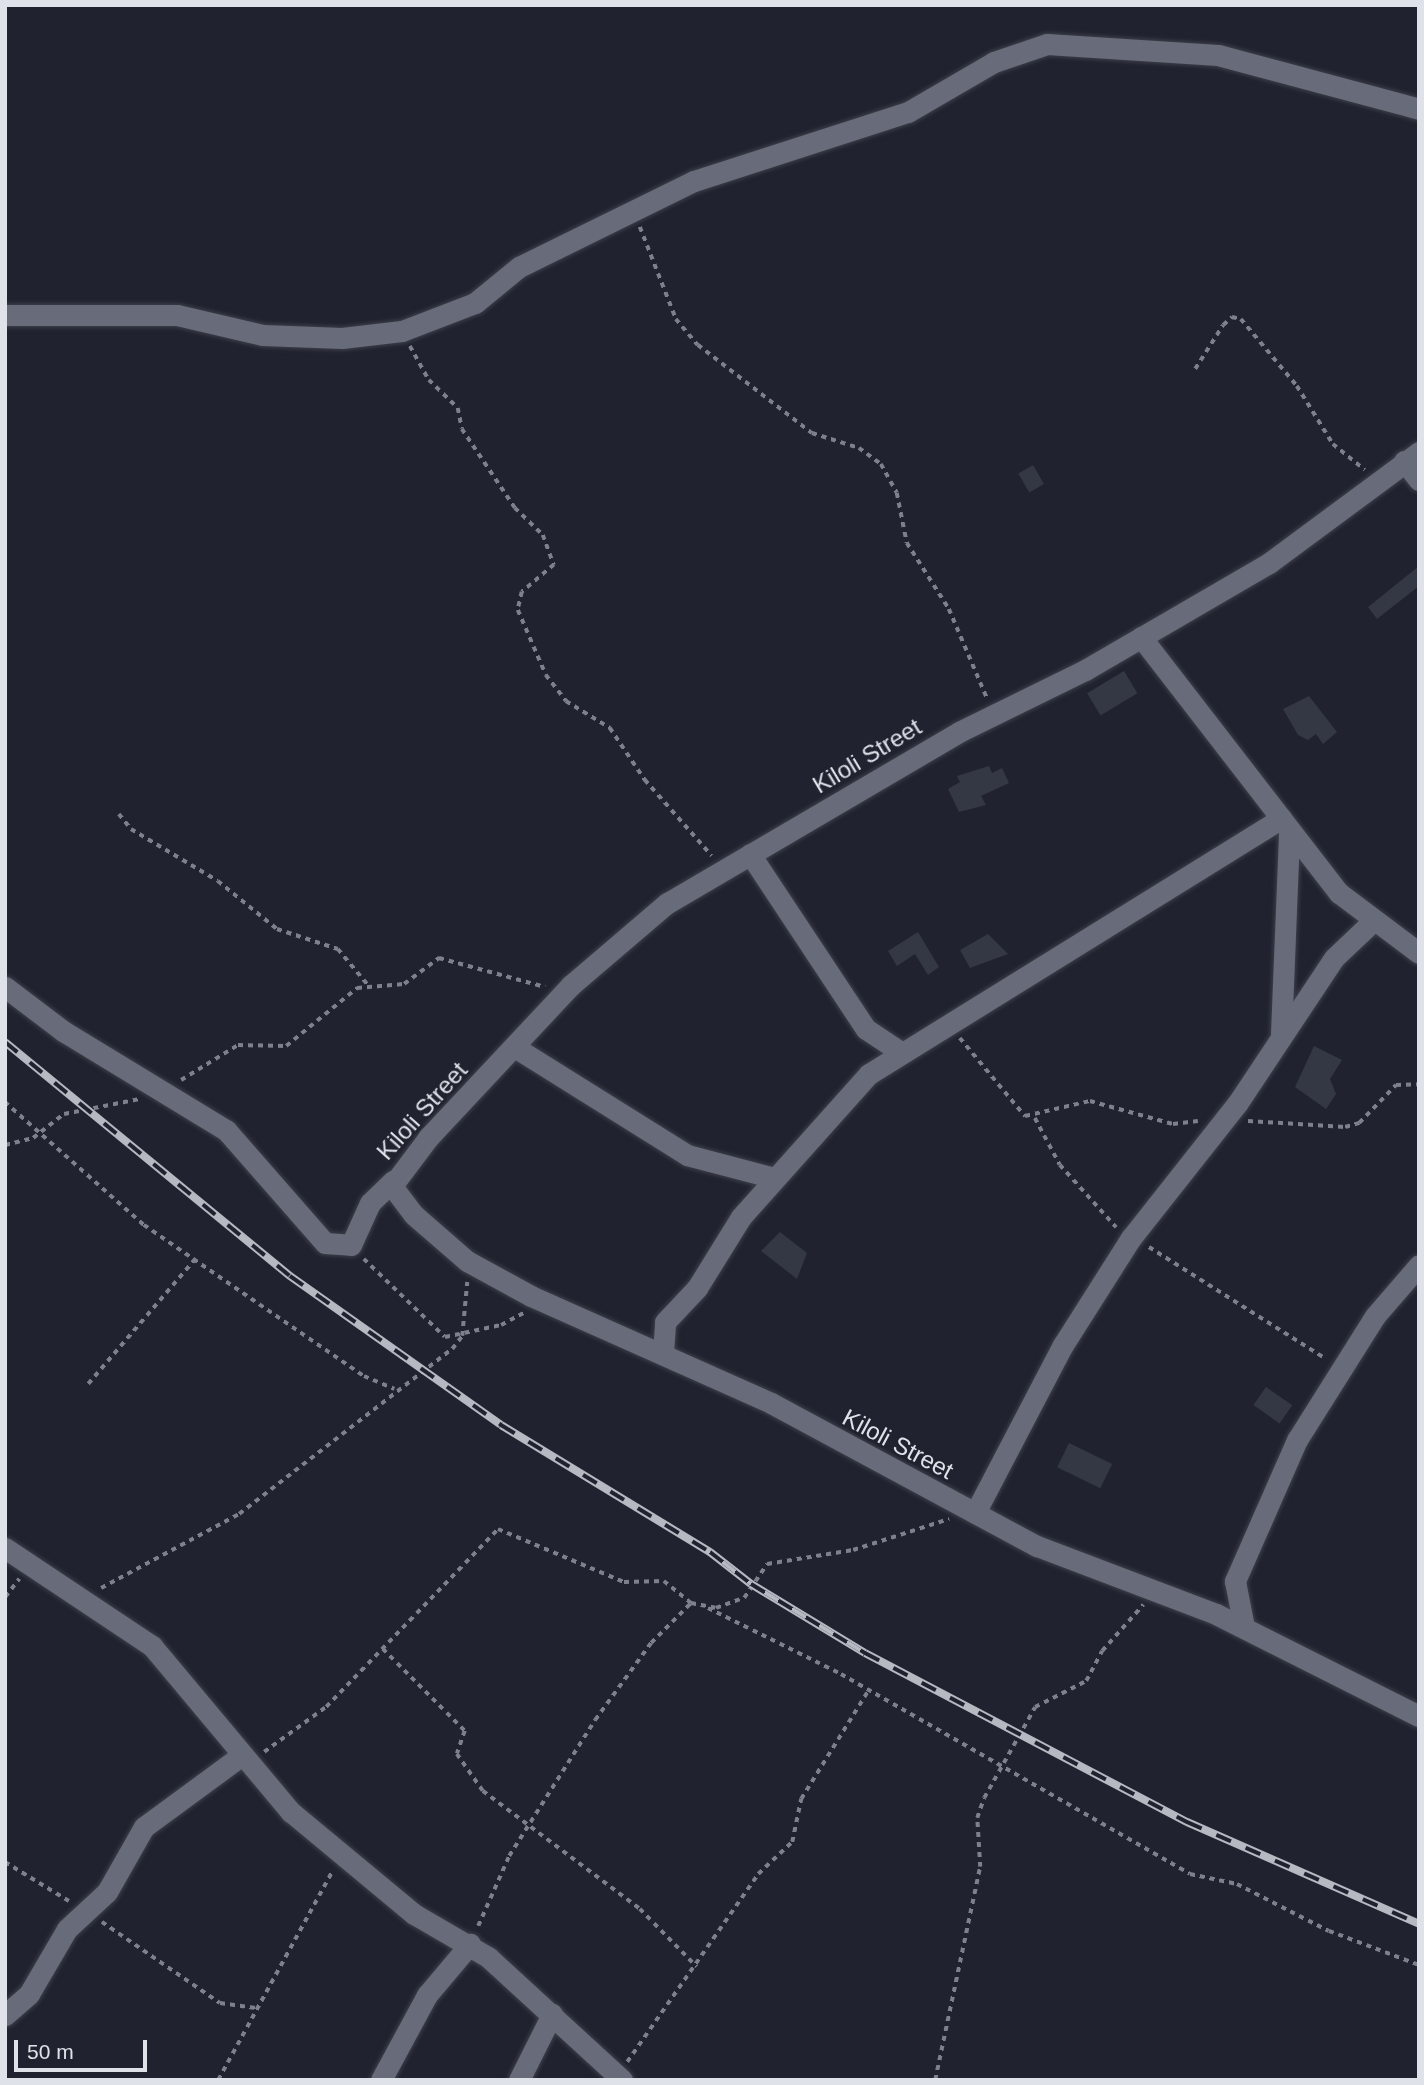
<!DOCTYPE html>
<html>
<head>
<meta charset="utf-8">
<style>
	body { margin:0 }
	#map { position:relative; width:1424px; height:2085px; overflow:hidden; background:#20232f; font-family:Arial,sans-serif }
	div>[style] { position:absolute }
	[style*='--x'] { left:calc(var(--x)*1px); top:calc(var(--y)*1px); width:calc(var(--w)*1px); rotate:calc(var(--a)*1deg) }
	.building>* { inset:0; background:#343744; transform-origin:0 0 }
	.path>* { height:3.5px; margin-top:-1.75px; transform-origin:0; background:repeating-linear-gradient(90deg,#7e818b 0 5px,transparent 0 10px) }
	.roads { filter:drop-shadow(0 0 2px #3d3f4a) drop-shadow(0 0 2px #3d3f4a) }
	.minor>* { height:21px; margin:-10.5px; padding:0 10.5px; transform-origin:10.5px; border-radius:10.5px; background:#686c7a }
	.rail>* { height:8px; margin-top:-4px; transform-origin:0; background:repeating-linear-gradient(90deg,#20232f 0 16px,#b7b9c2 0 32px); box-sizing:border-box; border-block:2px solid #b7b9c2 }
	span { translate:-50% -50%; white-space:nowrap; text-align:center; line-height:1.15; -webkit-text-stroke:5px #20232f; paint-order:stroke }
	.street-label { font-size:24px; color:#e0e2ea }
	.frame { position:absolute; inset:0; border:7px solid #e0e2ea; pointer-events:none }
	.scale { position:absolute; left:14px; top:2040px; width:133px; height:32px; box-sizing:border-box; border:4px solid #e0e2ea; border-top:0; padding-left:9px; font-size:21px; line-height:24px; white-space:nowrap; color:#e0e2ea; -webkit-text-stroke:5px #20232f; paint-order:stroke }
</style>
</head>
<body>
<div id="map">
	<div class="building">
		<i style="left:1033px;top:465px;width:22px;height:17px;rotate:60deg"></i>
		<i style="clip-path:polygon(1419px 566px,1419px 586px,1377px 619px,1368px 607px)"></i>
		<i style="left:1124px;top:671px;width:26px;height:43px;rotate:59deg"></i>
		<i style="clip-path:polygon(1309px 696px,1337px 732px,1323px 744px,1316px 734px,1308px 740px,1298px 735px,1283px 709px)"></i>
		<i style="clip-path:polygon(989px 766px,992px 773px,1002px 768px,1009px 783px,981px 796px,986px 805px,959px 812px,948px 789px,960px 782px,957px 776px)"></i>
		<i style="clip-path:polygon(918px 932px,939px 967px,928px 975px,915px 954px,897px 966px,888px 951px)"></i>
		<i style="clip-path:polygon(988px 934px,1008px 954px,970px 968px,960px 950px)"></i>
		<i style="clip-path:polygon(1314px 1046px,1342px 1060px,1330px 1079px,1336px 1094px,1326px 1109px,1295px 1087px)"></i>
		<i style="clip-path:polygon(780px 1232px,807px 1253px,797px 1279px,761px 1251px)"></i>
		<i style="left:1266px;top:1387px;width:32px;height:22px;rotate:35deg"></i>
		<i style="left:1069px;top:1443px;width:48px;height:27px;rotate:26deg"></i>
	</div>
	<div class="path">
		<i style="--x:640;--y:227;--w:99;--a:68.6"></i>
		<i style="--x:676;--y:319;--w:34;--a:50"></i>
		<i style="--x:698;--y:345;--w:144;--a:37.7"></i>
		<i style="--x:812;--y:433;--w:49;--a:17.7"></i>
		<i style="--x:859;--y:448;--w:27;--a:36"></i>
		<i style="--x:881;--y:464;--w:33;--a:61"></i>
		<i style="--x:897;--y:493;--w:51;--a:78.7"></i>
		<i style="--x:907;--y:543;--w:78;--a:57.5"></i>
		<i style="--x:949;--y:609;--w:97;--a:66.9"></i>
		<i style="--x:410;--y:346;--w:39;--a:61"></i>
		<i style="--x:429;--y:380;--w:40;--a:44"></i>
		<i style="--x:458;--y:408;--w:21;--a:79"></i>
		<i style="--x:462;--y:429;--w:95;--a:56.1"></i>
		<i style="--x:515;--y:508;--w:39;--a:44"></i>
		<i style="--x:543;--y:535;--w:32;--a:70"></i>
		<i style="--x:554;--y:565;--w:42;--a:139.8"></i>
		<i style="--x:522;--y:592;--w:18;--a:103"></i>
		<i style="--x:518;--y:610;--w:71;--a:66.7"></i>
		<i style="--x:546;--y:675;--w:33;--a:52"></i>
		<i style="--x:566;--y:701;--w:52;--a:31.5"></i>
		<i style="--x:610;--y:728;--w:63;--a:56.1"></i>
		<i style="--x:645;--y:780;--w:101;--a:48.6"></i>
		<i style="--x:1195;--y:369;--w:52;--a:-57.5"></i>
		<i style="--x:1223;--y:325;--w:12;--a:-42"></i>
		<i style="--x:1232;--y:317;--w:9;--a:13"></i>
		<i style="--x:1241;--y:319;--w:87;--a:50.1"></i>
		<i style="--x:1297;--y:386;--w:68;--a:58.2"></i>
		<i style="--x:1333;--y:444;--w:41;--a:39.1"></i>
		<i style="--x:119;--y:814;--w:19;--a:51"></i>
		<i style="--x:131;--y:829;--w:101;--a:30.9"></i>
		<i style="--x:218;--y:881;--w:76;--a:39.1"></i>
		<i style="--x:277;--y:929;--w:64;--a:18.2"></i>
		<i style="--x:338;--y:949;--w:47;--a:50.2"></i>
		<i style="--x:960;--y:1038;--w:102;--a:50.2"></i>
		<i style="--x:1025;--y:1116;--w:67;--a:-13"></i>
		<i style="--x:1090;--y:1101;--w:86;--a:15.5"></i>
		<i style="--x:1173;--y:1124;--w:25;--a:-7"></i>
		<i style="--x:181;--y:1080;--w:67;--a:-31.6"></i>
		<i style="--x:238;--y:1045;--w:48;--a:1.2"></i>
		<i style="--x:286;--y:1046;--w:92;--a:-39.2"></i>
		<i style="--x:357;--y:988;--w:47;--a:-4.9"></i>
		<i style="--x:404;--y:984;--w:44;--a:-36.6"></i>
		<i style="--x:439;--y:958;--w:110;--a:15.3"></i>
		<i style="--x:5;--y:1102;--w:186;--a:41.5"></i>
		<i style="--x:144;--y:1225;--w:267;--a:34.5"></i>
		<i style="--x:364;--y:1376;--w:33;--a:23"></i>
		<i style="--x:1035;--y:1118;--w:53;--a:62"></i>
		<i style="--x:1060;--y:1165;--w:84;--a:47.9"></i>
		<i style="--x:1248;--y:1121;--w:97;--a:3.5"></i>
		<i style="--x:1345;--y:1127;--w:15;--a:-16"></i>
		<i style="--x:1359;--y:1123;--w:53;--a:-45.8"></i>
		<i style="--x:1396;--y:1085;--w:23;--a:-2"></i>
		<i style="--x:5;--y:1145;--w:29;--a:-14"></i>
		<i style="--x:33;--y:1138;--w:39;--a:-38"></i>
		<i style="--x:64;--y:1114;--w:77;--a:-11.2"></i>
		<i style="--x:1149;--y:1247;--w:209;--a:32.3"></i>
		<i style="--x:364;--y:1259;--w:112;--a:43.9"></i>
		<i style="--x:445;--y:1337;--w:57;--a:-12.1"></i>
		<i style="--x:501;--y:1325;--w:27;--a:-28"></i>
		<i style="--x:88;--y:1384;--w:165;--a:-49.4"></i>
		<i style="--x:101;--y:1588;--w:157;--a:-28.2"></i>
		<i style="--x:239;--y:1514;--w:269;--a:-37.8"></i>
		<i style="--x:452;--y:1349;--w:16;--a:-52"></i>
		<i style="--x:462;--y:1336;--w:54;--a:-84.7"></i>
		<i style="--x:5;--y:1597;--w:23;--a:-52"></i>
		<i style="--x:708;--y:1608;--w:148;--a:26.4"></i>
		<i style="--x:841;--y:1674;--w:402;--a:29.8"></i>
		<i style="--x:1190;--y:1874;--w:48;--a:12"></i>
		<i style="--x:1237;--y:1884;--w:103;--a:27.1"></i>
		<i style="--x:1329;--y:1931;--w:96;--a:20.7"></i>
		<i style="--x:383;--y:1649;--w:116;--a:45"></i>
		<i style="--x:465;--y:1731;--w:24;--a:109"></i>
		<i style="--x:457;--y:1754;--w:45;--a:54.9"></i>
		<i style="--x:483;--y:1791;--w:196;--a:36.9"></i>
		<i style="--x:640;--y:1909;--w:81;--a:45.5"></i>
		<i style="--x:264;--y:1752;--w:77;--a:-36"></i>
		<i style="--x:326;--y:1707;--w:248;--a:-46"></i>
		<i style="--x:498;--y:1529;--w:137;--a:22.8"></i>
		<i style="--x:624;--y:1582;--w:40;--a:-1.4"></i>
		<i style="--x:664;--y:1581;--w:35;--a:39"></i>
		<i style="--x:691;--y:1603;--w:25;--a:11"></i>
		<i style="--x:716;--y:1608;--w:30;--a:-20"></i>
		<i style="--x:744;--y:1598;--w:41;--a:-55.9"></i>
		<i style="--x:767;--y:1564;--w:87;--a:-9.2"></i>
		<i style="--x:853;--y:1550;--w:101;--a:-17.9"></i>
		<i style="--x:5;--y:1862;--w:75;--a:31.4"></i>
		<i style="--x:102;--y:1922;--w:143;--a:34.5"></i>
		<i style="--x:220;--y:2003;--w:36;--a:8"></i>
		<i style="--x:478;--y:1926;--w:77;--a:-66.1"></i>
		<i style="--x:509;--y:1856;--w:161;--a:-57.7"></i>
		<i style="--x:595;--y:1720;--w:95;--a:-54"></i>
		<i style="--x:651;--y:1643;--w:57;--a:-45"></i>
		<i style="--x:627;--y:2062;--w:229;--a:-55.1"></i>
		<i style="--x:758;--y:1874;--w:47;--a:-43.3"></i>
		<i style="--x:792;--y:1842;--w:44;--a:-78.2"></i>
		<i style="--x:801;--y:1799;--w:127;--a:-58.2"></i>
		<i style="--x:218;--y:2080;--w:239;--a:-61.3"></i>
		<i style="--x:935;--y:2080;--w:218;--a:-78.1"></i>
		<i style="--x:980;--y:1867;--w:49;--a:-93.5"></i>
		<i style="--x:977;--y:1818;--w:21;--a:-71"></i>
		<i style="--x:984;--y:1798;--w:104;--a:-60.7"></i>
		<i style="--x:1035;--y:1707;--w:57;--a:-27"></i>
		<i style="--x:1086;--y:1681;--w:34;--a:-62"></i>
		<i style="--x:1102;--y:1651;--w:62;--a:-48.3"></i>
	</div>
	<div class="roads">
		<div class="minor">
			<i style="--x:5;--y:315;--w:172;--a:0"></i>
			<i style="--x:177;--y:315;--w:88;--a:13.1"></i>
			<i style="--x:263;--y:335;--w:79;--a:2.2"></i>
			<i style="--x:342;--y:338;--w:60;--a:-6.7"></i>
			<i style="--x:402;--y:331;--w:78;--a:-21"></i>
			<i style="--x:475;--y:303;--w:57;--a:-39.3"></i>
			<i style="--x:519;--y:267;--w:195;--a:-26.2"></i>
			<i style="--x:694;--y:181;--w:225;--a:-17.9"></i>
			<i style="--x:908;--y:112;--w:99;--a:-30.2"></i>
			<i style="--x:994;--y:62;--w:56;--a:-18.8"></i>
			<i style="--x:1047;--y:44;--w:171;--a:3.7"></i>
			<i style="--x:1218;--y:55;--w:208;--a:15"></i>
			<i style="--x:1419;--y:452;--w:187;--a:143.5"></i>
			<i style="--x:1269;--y:563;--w:213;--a:149.8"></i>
			<i style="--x:1085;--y:670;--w:140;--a:153.8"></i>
			<i style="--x:959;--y:732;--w:338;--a:149.6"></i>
			<i style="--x:667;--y:903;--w:126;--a:139.5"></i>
			<i style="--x:571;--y:985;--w:209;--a:133.1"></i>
			<i style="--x:428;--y:1138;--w:60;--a:126.9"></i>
			<i style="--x:392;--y:1186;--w:36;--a:53"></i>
			<i style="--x:414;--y:1215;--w:70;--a:41"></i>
			<i style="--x:467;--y:1261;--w:73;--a:28.7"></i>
			<i style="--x:531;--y:1296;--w:263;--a:24"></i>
			<i style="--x:771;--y:1403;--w:302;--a:28.3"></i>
			<i style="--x:1037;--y:1546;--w:191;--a:20.8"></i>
			<i style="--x:1216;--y:1614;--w:227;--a:26.7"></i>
			<i style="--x:1404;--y:461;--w:24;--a:52"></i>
			<i style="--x:1141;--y:637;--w:324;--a:52.3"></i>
			<i style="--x:1339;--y:893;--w:100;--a:36.9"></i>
			<i style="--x:750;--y:854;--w:210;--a:56.5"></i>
			<i style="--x:866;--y:1029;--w:43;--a:33.7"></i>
			<i style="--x:5;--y:987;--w:73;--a:37.2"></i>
			<i style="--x:63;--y:1031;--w:191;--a:31.3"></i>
			<i style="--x:226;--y:1130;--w:150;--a:48.8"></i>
			<i style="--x:325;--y:1243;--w:26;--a:4"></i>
			<i style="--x:351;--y:1245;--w:46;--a:-65.7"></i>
			<i style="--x:370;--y:1203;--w:32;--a:-44"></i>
			<i style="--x:1281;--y:1034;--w:202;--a:-87.7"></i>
			<i style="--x:516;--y:1048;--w:202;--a:32"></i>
			<i style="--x:687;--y:1155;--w:87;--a:14.7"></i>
			<i style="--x:663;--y:1353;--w:31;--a:-86"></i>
			<i style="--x:665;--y:1322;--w:47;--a:-46.7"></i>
			<i style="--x:697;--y:1288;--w:84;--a:-58.2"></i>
			<i style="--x:741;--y:1217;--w:192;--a:-48.2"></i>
			<i style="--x:869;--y:1074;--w:485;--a:-31.8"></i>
			<i style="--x:975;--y:1513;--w:190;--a:-62.4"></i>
			<i style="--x:1063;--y:1345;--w:127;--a:-57.6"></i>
			<i style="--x:1131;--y:1238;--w:171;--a:-51.7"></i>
			<i style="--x:1237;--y:1104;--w:175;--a:-56.4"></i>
			<i style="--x:1334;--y:958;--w:54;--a:-43.5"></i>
			<i style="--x:5;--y:1548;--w:177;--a:33.7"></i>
			<i style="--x:152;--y:1646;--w:217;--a:50.1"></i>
			<i style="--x:291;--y:1812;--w:160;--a:39.7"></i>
			<i style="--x:414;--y:1914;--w:86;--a:30.2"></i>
			<i style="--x:488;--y:1957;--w:182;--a:42.5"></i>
			<i style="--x:1244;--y:1627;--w:47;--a:-101.1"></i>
			<i style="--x:1235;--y:1581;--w:154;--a:-66.3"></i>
			<i style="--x:1297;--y:1440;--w:146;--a:-57.8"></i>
			<i style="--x:1375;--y:1316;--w:67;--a:-49.2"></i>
			<i style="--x:5;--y:2015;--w:32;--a:-41"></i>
			<i style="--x:29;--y:1994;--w:75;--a:-59.7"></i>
			<i style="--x:67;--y:1929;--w:54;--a:-42.8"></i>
			<i style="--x:107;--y:1892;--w:75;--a:-60.4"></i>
			<i style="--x:144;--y:1827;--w:122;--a:-36.3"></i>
			<i style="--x:381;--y:2080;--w:97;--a:-61.6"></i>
			<i style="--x:427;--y:1995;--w:67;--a:-49.9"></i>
			<i style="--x:519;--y:2080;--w:74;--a:-63.4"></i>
		</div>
	</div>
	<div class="rail">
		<i style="--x:5;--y:1042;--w:369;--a:39.4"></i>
		<i style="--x:290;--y:1276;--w:258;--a:35.2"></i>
		<i style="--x:501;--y:1425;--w:245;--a:31.3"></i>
		<i style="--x:710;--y:1552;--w:52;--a:38"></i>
		<i style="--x:751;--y:1584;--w:133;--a:31.2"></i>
		<i style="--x:865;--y:1653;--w:364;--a:27.7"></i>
		<i style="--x:1187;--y:1822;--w:253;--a:23.7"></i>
	</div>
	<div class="street-label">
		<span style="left:867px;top:756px;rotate:-31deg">Kiloli Street</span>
		<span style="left:422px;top:1111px;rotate:-48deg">Kiloli Street</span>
		<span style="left:898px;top:1444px;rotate:28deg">Kiloli Street</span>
	</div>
	<div class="frame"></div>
	<div class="scale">50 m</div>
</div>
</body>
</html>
